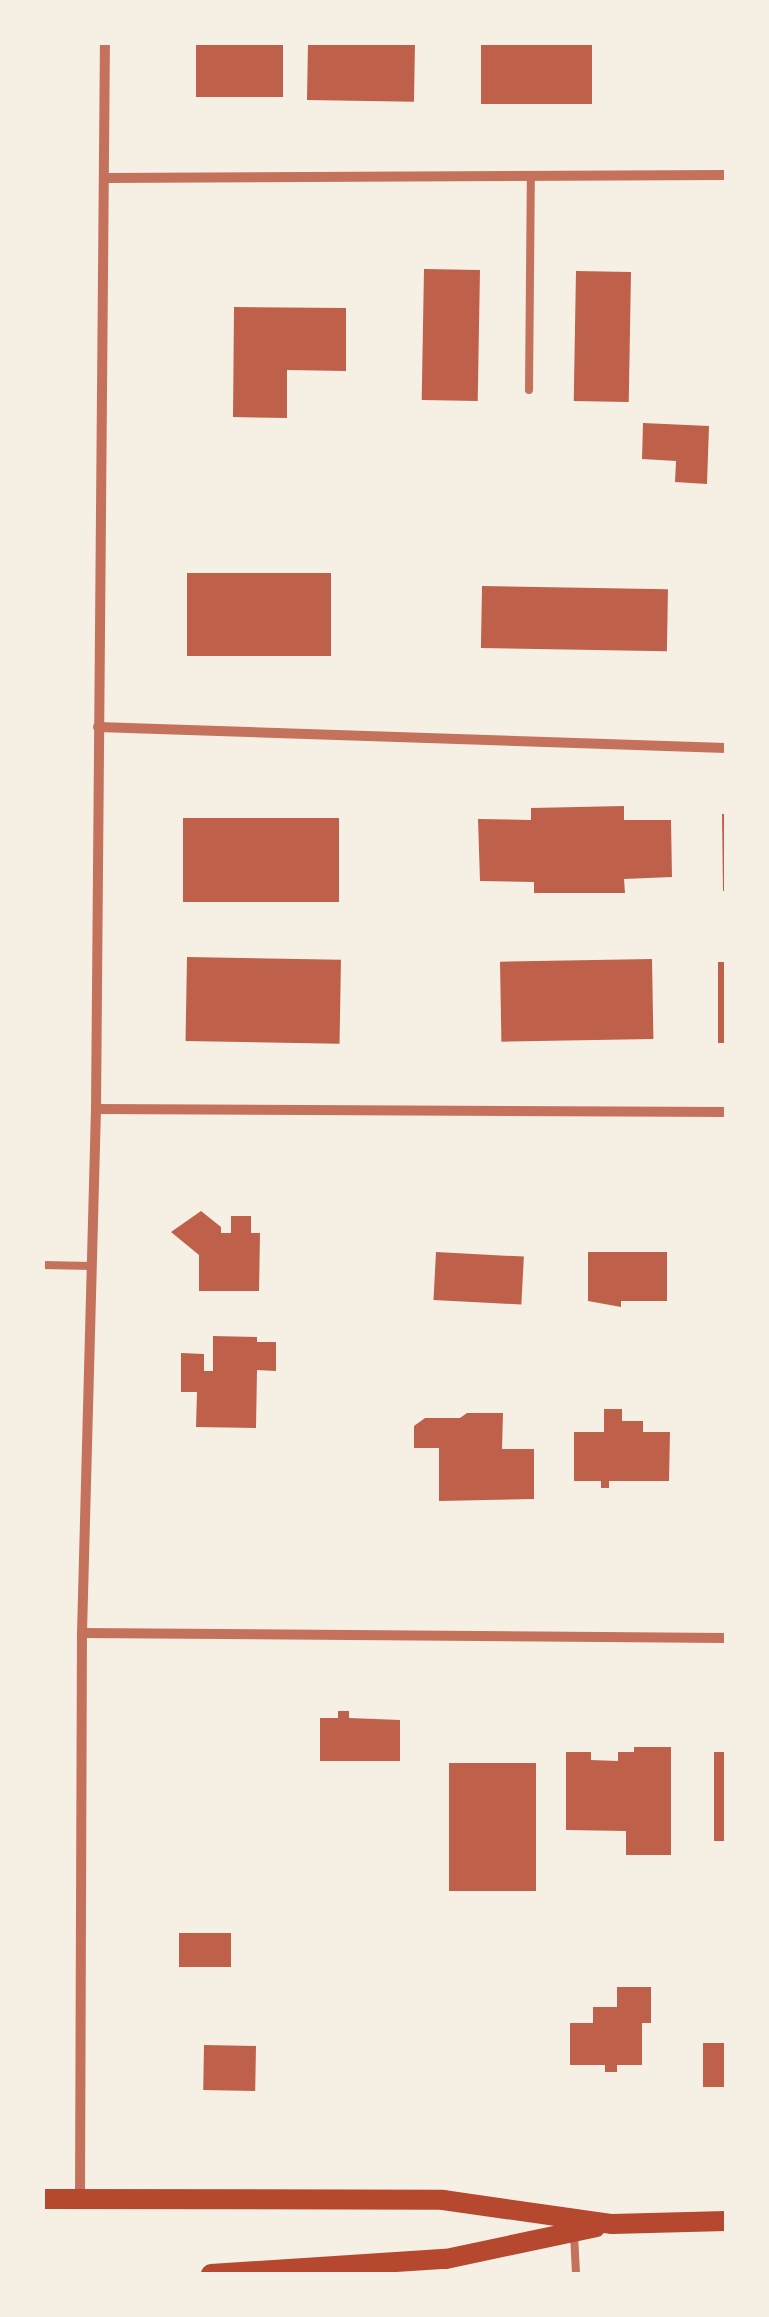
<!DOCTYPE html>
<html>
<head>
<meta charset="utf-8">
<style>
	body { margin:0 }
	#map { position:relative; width:769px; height:2317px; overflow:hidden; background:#f6efe4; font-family:"Golos Text",sans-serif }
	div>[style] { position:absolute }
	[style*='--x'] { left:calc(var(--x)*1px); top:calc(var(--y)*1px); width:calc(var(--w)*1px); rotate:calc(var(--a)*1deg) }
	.building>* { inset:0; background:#bf614a; transform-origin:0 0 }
	.service>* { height:8px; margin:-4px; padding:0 4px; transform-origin:4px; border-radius:4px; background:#c5725c }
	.minor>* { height:10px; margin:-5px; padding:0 5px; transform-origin:5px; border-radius:5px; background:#c5725c }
	.secondary>* { height:20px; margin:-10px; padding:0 10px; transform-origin:10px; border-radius:10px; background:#b5482f }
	span { translate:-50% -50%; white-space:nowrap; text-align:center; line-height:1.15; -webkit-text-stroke:9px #f6efe4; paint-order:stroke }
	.frame { position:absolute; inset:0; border:45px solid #f6efe4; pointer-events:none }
</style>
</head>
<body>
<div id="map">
	<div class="building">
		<i style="left:196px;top:42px;width:87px;height:55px"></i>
		<i style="left:308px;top:42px;width:107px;height:58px;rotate:1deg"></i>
		<i style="left:481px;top:42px;width:111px;height:62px"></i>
		<i style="left:424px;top:269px;width:56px;height:131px;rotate:1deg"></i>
		<i style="left:576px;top:271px;width:55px;height:130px;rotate:1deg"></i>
		<i style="clip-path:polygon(234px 307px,346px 308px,346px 371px,287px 370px,287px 418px,233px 417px)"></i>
		<i style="clip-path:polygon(643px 423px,709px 426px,707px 484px,675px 482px,676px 461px,642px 459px)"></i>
		<i style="left:187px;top:573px;width:144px;height:83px"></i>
		<i style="left:482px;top:586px;width:186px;height:62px;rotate:1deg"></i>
		<i style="clip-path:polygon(624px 806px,624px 820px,671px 820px,672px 877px,624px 879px,625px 893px,534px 893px,534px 882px,480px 881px,478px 819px,531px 820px,531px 808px)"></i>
		<i style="clip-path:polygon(722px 814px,726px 814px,726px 891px,723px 891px)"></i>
		<i style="left:183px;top:818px;width:156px;height:84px"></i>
		<i style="left:187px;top:957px;width:154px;height:84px;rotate:1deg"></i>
		<i style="left:652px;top:959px;width:80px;height:152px;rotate:89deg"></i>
		<i style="left:718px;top:962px;width:8px;height:81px"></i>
		<i style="clip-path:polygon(201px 1211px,221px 1227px,221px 1233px,231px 1233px,231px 1216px,251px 1216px,251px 1233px,260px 1233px,259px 1291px,199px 1291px,199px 1255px,171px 1232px)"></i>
		<i style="left:436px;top:1252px;width:88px;height:48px;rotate:3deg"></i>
		<i style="clip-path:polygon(588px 1252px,667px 1252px,667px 1301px,621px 1301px,621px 1307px,588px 1301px)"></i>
		<i style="clip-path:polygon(213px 1336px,257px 1337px,257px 1342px,276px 1342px,276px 1371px,257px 1370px,256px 1428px,196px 1427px,197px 1392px,181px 1392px,181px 1353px,204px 1354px,204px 1371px,213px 1371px)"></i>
		<i style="clip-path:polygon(604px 1409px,622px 1409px,622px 1421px,643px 1421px,643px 1432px,670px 1432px,669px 1481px,609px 1481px,609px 1488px,601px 1488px,601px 1481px,574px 1481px,574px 1432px,604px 1432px)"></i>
		<i style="clip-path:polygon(467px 1413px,503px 1413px,502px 1449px,534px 1449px,534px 1499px,439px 1501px,439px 1448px,414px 1448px,414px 1426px,425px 1418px,460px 1418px)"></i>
		<i style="clip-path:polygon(338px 1711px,349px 1711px,349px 1718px,400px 1720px,400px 1761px,320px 1761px,320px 1718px,338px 1718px)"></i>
		<i style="clip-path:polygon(634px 1747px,671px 1747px,671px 1855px,626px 1855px,626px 1831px,566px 1830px,566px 1752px,591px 1752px,591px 1760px,618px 1761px,618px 1752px,634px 1752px)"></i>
		<i style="left:714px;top:1752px;width:12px;height:89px"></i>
		<i style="left:449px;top:1763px;width:87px;height:128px"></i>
		<i style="left:179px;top:1933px;width:52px;height:34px"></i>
		<i style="clip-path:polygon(617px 1987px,651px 1987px,651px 2023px,642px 2023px,642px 2065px,617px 2065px,617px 2072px,605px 2072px,605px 2065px,570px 2065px,570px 2023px,593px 2023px,593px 2007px,617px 2007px)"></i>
		<i style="left:726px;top:2043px;width:44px;height:23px;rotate:90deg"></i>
		<i style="left:204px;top:2045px;width:52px;height:45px;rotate:1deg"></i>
	</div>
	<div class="service">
		<i style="--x:529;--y:390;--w:215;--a:-89.5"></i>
		<i style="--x:42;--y:1265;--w:50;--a:1.1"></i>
		<i style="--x:574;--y:2234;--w:40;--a:87.1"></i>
	</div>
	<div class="minor">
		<i style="--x:106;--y:178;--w:620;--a:-0.28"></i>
		<i style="--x:98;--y:727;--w:628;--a:1.92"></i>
		<i style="--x:96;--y:1109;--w:630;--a:0.27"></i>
		<i style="--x:82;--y:1633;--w:644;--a:0.44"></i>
		<i style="--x:80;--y:2198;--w:565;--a:-89.8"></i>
		<i style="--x:82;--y:1633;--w:524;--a:-88.47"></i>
		<i style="--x:96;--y:1109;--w:1067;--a:-89.52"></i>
	</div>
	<div class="secondary">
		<i style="--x:42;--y:2199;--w:401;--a:0.1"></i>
		<i style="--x:443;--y:2200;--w:171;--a:8.1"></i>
		<i style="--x:612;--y:2224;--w:114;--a:-1.5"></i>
		<i style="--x:211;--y:2274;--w:235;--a:-3.7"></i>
		<i style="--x:446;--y:2259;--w:153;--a:-12"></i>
	</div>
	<div class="frame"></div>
</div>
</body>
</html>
